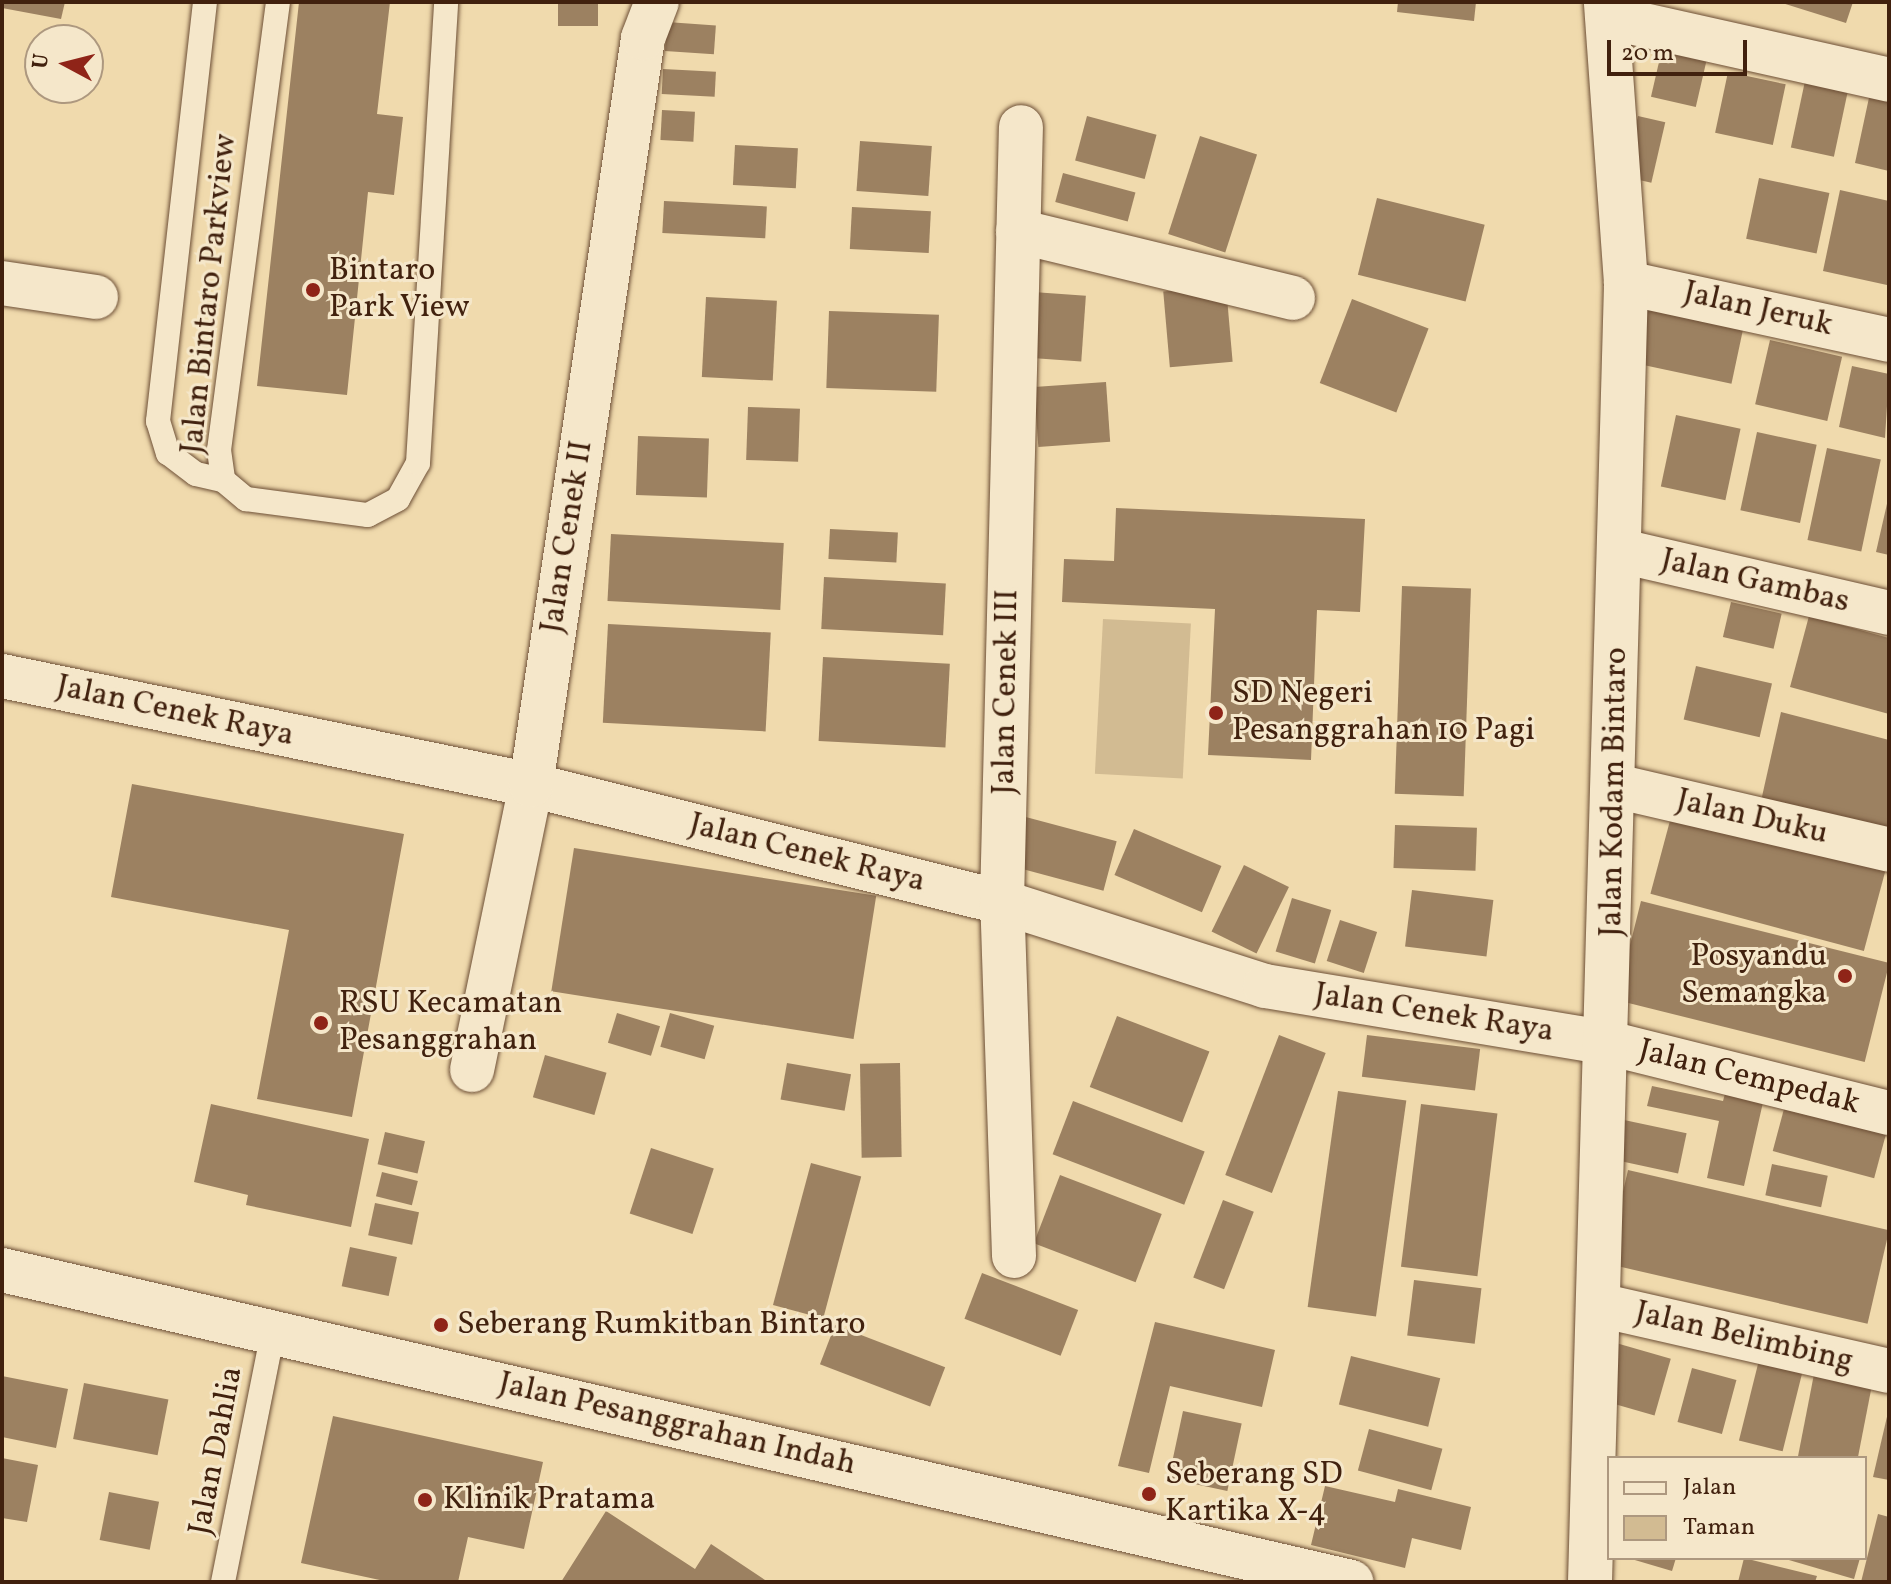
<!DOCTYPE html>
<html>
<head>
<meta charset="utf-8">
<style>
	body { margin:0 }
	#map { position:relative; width:1891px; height:1584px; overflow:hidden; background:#f0daad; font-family:Vollkorn,serif }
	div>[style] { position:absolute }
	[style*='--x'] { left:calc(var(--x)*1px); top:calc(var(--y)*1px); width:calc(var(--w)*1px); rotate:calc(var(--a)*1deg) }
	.green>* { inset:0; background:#d2bb92; transform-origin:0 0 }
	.building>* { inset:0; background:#9c8161; transform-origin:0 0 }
	.roads { filter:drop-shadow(0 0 2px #6d4f36) drop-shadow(0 0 2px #6d4f36) }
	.service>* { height:24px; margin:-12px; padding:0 12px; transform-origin:12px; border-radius:12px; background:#f5e7ca }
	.minor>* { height:44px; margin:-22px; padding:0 22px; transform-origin:22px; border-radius:22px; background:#f5e7ca }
	.tertiary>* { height:44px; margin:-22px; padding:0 22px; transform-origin:22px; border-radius:22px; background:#f5e7ca }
	.dots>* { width:22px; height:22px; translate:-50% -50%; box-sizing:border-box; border:4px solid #f5e7ca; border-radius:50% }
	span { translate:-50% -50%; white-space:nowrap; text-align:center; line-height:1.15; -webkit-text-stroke:6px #f5e7ca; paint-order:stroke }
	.poi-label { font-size:32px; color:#41210e }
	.left { translate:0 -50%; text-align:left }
	.right { translate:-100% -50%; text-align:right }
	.street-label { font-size:32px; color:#41210e }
	.frame { position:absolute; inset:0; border:4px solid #41210e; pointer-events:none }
	.legend { position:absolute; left:1607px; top:1456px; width:260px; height:104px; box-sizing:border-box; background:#f5e7ca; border:2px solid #ad987f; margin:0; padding:10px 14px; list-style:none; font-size:24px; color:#41210e }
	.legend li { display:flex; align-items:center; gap:16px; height:40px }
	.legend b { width:40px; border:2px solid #ad987f }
	.north { position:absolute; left:24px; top:24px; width:80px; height:80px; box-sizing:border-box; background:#f5e7ca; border:2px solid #ad987f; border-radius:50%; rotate:277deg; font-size:22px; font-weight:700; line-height:32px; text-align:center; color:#41210e }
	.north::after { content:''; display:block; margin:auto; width:28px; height:36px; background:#8f2418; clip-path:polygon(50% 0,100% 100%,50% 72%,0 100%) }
	.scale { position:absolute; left:1607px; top:40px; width:140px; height:36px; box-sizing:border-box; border:4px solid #41210e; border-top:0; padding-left:10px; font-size:24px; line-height:28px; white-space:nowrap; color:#41210e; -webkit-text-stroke:6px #f5e7ca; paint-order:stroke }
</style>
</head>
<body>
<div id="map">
	<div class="green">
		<i style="left:1103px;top:619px;width:88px;height:155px;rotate:3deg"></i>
	</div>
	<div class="building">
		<i style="clip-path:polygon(2px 2px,65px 2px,61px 19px,2px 8px)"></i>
		<i style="clip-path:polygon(299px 2px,390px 2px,377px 114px,403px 117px,394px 195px,368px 192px,347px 395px,257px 386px)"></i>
		<i style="left:558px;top:2px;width:40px;height:24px"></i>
		<i style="clip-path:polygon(1398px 2px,1476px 2px,1474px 21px,1397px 12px)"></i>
		<i style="clip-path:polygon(1779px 2px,1853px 2px,1846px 23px)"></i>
		<i style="left:667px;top:22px;width:49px;height:29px;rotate:4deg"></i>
		<i style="left:1662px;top:49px;width:46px;height:49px;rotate:13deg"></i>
		<i style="left:663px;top:69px;width:53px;height:25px;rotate:3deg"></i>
		<i style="left:1728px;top:72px;width:59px;height:62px;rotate:12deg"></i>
		<i style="left:1805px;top:81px;width:44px;height:68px;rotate:12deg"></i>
		<i style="clip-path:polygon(1870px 93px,1889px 97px,1889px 171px,1855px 163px)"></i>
		<i style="left:662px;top:110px;width:33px;height:30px;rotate:3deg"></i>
		<i style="left:1087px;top:116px;width:72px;height:46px;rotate:15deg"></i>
		<i style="left:1638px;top:116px;width:28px;height:62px;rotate:13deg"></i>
		<i style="left:1200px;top:136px;width:60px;height:103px;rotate:18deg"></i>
		<i style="left:860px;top:141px;width:72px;height:50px;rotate:4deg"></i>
		<i style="left:735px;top:145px;width:63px;height:40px;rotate:3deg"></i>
		<i style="left:1063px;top:173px;width:75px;height:30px;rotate:15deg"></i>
		<i style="left:1759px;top:178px;width:72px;height:62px;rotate:12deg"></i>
		<i style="clip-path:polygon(1840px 190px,1889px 201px,1887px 285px,1823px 271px)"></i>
		<i style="left:1377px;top:198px;width:111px;height:79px;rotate:14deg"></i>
		<i style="left:664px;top:201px;width:103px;height:32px;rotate:3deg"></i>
		<i style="left:852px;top:207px;width:79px;height:42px;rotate:3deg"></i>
		<i style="left:1226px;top:286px;width:76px;height:63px;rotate:85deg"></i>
		<i style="left:1033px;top:292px;width:53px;height:66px;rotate:4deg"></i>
		<i style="left:706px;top:297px;width:71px;height:80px;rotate:3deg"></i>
		<i style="left:1352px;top:299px;width:82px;height:90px;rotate:21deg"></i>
		<i style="left:1645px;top:300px;width:102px;height:64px;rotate:12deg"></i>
		<i style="left:829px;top:311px;width:110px;height:77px;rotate:2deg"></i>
		<i style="left:1770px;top:340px;width:74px;height:66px;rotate:13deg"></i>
		<i style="clip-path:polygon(1852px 366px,1889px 374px,1885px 438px,1839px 427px)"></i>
		<i style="left:1106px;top:382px;width:60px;height:72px;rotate:86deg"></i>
		<i style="left:748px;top:407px;width:52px;height:53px;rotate:2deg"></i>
		<i style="left:1676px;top:415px;width:66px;height:73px;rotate:12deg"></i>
		<i style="left:1757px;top:432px;width:61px;height:80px;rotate:12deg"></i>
		<i style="left:638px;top:436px;width:71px;height:59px;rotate:2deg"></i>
		<i style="left:1827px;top:448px;width:55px;height:94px;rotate:12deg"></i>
		<i style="clip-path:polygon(1889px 495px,1889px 555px,1876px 552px)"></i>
		<i style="clip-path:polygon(1116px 508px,1365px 519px,1360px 612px,1317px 610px,1311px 760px,1208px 755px,1215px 609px,1062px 602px,1064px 559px,1114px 561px)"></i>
		<i style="left:830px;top:529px;width:68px;height:30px;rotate:3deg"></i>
		<i style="left:611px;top:534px;width:173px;height:67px;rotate:3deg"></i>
		<i style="left:824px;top:577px;width:122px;height:52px;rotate:3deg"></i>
		<i style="left:1402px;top:586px;width:69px;height:208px;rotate:2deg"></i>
		<i style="left:1731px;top:602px;width:52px;height:36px;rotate:13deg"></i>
		<i style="clip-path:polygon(1809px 616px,1889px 638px,1889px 714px,1790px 687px)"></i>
		<i style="left:608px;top:624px;width:163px;height:99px;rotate:3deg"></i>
		<i style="left:823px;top:657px;width:127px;height:84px;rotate:3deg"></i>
		<i style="left:1696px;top:666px;width:78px;height:55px;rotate:13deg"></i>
		<i style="clip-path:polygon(1781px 712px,1889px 740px,1889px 835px,1761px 801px)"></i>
		<i style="clip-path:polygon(132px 784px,404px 834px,352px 1117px,257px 1099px,289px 930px,111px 897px)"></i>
		<i style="left:1675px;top:802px;width:221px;height:95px;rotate:15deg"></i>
		<i style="left:1022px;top:816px;width:98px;height:51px;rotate:15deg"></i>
		<i style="left:1395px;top:825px;width:82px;height:43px;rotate:2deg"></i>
		<i style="left:1134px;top:829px;width:95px;height:50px;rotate:23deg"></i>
		<i style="left:574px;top:848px;width:306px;height:145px;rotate:9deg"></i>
		<i style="left:1244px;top:865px;width:50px;height:74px;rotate:26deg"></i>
		<i style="left:1412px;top:890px;width:82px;height:57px;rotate:7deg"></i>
		<i style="left:1292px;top:898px;width:41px;height:56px;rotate:17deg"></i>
		<i style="left:1641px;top:901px;width:256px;height:102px;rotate:14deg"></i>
		<i style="left:1340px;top:920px;width:39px;height:43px;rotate:18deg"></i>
		<i style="left:617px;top:1013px;width:45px;height:31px;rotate:17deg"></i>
		<i style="left:670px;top:1013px;width:46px;height:35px;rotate:16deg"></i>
		<i style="left:1117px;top:1016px;width:99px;height:76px;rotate:21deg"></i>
		<i style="left:1279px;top:1035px;width:50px;height:150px;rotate:21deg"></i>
		<i style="left:1367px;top:1035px;width:114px;height:42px;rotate:7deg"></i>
		<i style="left:545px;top:1055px;width:64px;height:44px;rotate:16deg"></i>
		<i style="left:787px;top:1063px;width:65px;height:37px;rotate:10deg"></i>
		<i style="left:900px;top:1063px;width:94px;height:40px;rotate:89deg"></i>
		<i style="clip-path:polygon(1652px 1086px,1723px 1101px,1726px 1090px,1764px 1098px,1744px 1186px,1707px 1178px,1719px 1121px,1647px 1106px)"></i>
		<i style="left:1338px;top:1091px;width:69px;height:218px;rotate:8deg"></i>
		<i style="left:1788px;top:1094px;width:105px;height:59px;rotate:15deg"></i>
		<i style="left:1073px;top:1101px;width:141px;height:57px;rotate:21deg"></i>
		<i style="clip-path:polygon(211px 1104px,369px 1139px,351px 1227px,246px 1205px,248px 1195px,194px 1182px)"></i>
		<i style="left:1421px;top:1104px;width:77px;height:164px;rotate:7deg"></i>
		<i style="left:1624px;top:1120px;width:64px;height:41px;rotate:12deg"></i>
		<i style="left:385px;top:1132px;width:41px;height:33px;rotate:13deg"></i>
		<i style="left:651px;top:1148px;width:66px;height:69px;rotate:18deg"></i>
		<i style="left:811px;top:1163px;width:52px;height:147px;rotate:15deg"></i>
		<i style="left:1772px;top:1164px;width:57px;height:32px;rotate:12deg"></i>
		<i style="left:1628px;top:1170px;width:268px;height:96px;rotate:13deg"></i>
		<i style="left:382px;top:1172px;width:37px;height:25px;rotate:14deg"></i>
		<i style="left:1060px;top:1175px;width:109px;height:73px;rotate:21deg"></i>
		<i style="left:1223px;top:1200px;width:33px;height:83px;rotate:21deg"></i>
		<i style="left:375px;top:1203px;width:45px;height:33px;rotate:12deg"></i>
		<i style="left:350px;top:1247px;width:48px;height:40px;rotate:12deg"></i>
		<i style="left:982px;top:1273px;width:103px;height:49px;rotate:21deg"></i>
		<i style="left:1414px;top:1280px;width:68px;height:56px;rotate:7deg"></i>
		<i style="clip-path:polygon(1155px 1322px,1275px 1350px,1262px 1407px,1170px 1386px,1149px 1473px,1118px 1466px)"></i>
		<i style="left:835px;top:1325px;width:118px;height:42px;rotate:21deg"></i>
		<i style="left:1616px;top:1343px;width:57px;height:59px;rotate:16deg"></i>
		<i style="left:1351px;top:1356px;width:92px;height:50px;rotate:14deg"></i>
		<i style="left:1760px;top:1356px;width:45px;height:87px;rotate:14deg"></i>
		<i style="left:1692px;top:1368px;width:46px;height:56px;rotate:15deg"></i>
		<i style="left:1815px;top:1369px;width:59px;height:90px;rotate:11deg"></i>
		<i style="clip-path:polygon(2px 1376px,68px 1389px,56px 1448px,2px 1437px)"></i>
		<i style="left:84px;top:1383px;width:86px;height:57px;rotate:11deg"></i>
		<i style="clip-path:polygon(1889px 1408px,1889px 1480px,1873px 1477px)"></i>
		<i style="left:1183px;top:1411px;width:60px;height:69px;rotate:12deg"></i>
		<i style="clip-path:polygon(333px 1416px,543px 1462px,524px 1549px,468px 1537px,458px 1582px,389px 1582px,301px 1563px)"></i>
		<i style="left:1369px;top:1429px;width:76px;height:43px;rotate:15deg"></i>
		<i style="clip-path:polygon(2px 1458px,38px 1465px,27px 1522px,2px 1518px)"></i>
		<i style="clip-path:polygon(1325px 1486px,1395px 1502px,1398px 1489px,1471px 1507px,1461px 1550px,1412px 1538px,1405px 1568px,1311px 1545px)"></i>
		<i style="left:109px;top:1492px;width:51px;height:49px;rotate:11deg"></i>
		<i style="clip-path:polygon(606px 1511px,695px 1569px,711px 1544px,768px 1582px,561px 1582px)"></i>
		<i style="clip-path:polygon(1878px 1514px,1889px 1517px,1889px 1582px,1861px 1582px)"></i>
		<i style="clip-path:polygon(1628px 1558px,1676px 1558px,1672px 1571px)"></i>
		<i style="clip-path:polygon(1744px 1558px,1817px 1576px,1815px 1582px,1738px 1582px)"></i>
		<i style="clip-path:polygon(1782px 1558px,1860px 1558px,1854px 1579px)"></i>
	</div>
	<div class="roads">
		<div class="service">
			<i style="--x:205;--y:2;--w:422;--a:96.4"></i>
			<i style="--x:158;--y:421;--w:34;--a:73"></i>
			<i style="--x:168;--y:453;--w:35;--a:37"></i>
			<i style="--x:196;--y:474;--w:28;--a:13"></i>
			<i style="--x:278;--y:2;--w:452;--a:97.5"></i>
			<i style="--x:219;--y:450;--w:30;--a:82"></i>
			<i style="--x:223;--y:480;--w:30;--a:40"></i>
			<i style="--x:246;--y:499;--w:123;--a:7.5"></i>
			<i style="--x:368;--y:515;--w:34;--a:-28"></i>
			<i style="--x:398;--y:499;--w:41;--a:-60.9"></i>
			<i style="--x:418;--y:463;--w:462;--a:-86.5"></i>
			<i style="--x:223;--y:1582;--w:255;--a:-78.7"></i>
		</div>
		<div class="minor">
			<i style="--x:1608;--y:17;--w:288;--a:12.6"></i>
			<i style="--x:1018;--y:231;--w:283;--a:13.7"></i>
			<i style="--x:2;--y:283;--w:95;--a:8.5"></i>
			<i style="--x:1626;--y:283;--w:269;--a:12.2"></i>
			<i style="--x:1621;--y:551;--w:275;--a:13"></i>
			<i style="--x:2;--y:676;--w:540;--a:11.64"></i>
			<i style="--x:531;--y:785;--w:485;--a:14"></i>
			<i style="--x:1002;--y:902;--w:276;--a:17.7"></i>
			<i style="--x:1265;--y:986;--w:348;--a:9.4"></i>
			<i style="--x:1608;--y:1043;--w:290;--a:14"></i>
			<i style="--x:1615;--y:786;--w:281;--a:13.1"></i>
			<i style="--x:472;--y:1070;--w:291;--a:-78.3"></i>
			<i style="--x:531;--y:785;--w:755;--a:-81.47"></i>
			<i style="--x:643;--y:38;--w:39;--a:-69"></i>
			<i style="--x:1014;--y:1256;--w:354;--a:-91.9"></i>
			<i style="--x:1002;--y:902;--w:775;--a:-88.6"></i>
			<i style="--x:1599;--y:1305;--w:297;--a:12.8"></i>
		</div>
		<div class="tertiary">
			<i style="--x:2;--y:1270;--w:1385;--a:13.02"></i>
			<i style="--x:1590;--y:1582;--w:1299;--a:-88.41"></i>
			<i style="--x:1626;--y:283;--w:282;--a:-94.1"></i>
		</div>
	</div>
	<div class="dots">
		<i style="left:313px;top:290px;background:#8f2418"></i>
		<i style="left:1216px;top:713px;background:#8f2418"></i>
		<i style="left:1845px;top:976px;background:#8f2418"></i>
		<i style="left:321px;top:1023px;background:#8f2418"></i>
		<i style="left:441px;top:1325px;background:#8f2418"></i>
		<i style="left:1149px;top:1494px;background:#8f2418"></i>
		<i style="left:425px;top:1500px;background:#8f2418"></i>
	</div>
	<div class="poi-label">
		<span class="left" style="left:329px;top:290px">Bintaro<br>Park View</span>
		<span class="left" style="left:1232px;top:713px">SD Negeri<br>Pesanggrahan 10 Pagi</span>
		<span class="right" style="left:1827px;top:976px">Posyandu<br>Semangka</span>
		<span class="left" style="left:339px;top:1023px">RSU Kecamatan<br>Pesanggrahan</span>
		<span class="left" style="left:457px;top:1325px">Seberang Rumkitban Bintaro</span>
		<span class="left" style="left:1165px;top:1494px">Seberang SD<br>Kartika X-4</span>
		<span class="left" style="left:443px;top:1500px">Klinik Pratama</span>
	</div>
	<div class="street-label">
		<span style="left:210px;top:294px;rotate:-84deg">Jalan Bintaro Parkview</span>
		<span style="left:1758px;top:310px;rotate:13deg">Jalan Jeruk</span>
		<span style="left:568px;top:537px;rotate:-81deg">Jalan Cenek II</span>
		<span style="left:1755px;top:582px;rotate:13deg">Jalan Gambas</span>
		<span style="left:1007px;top:692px;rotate:-89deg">Jalan Cenek III</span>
		<span style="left:175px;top:712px;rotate:12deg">Jalan Cenek Raya</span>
		<span style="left:1615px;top:792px;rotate:-89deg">Jalan Kodam Bintaro</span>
		<span style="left:1752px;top:818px;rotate:13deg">Jalan Duku</span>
		<span style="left:807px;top:854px;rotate:14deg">Jalan Cenek Raya</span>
		<span style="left:1434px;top:1014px;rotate:9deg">Jalan Cenek Raya</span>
		<span style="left:1749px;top:1078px;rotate:14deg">Jalan Cempedak</span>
		<span style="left:1744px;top:1338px;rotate:13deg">Jalan Belimbing</span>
		<span style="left:677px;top:1425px;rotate:13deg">Jalan Pesanggrahan Indah</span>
		<span style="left:217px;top:1451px;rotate:-79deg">Jalan Dahlia</span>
	</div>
	<div class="frame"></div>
	<ul class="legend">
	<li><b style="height:10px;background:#f5e7ca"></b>Jalan</li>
	<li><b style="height:22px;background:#d2bb92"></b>Taman</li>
	</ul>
	<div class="north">U</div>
	<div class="scale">20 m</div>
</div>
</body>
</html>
